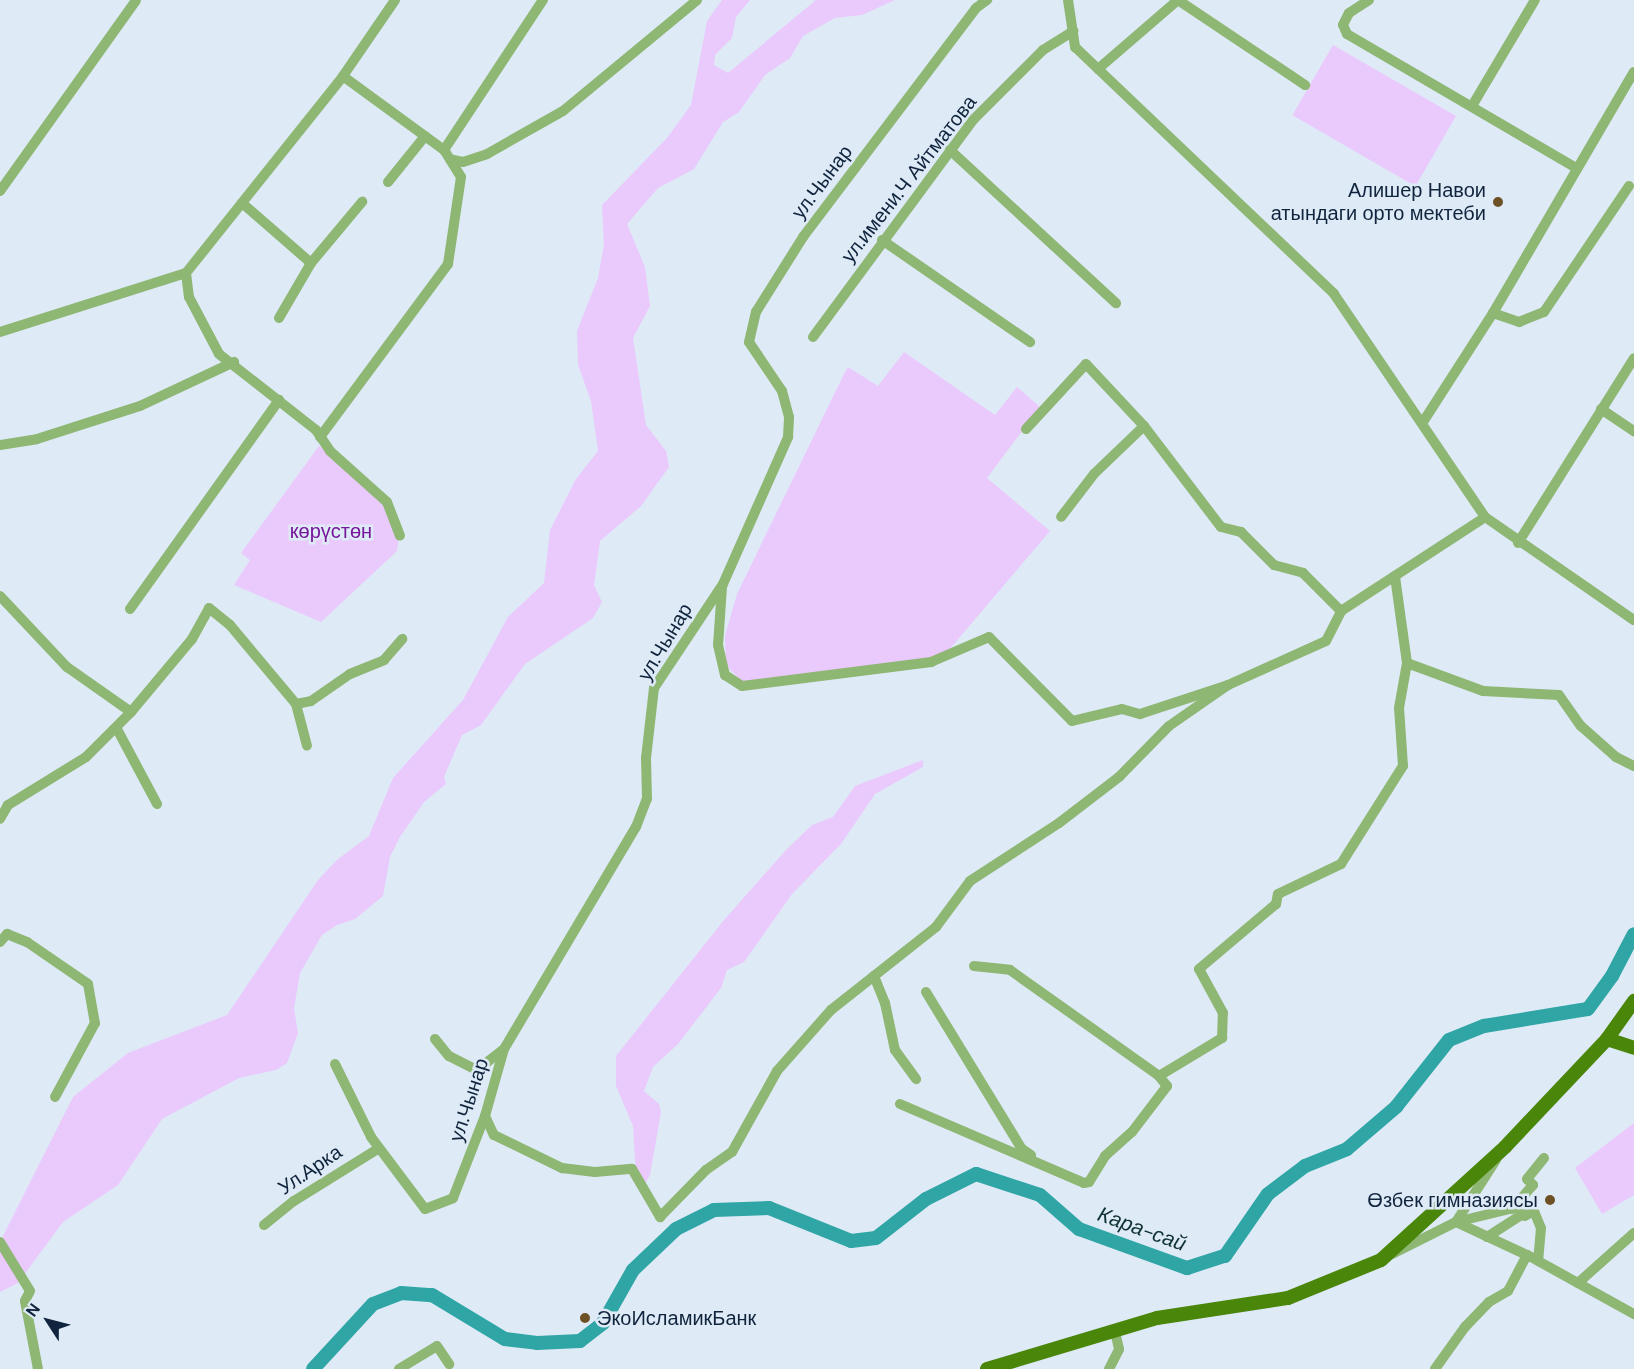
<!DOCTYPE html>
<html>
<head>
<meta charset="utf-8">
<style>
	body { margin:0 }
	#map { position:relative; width:1634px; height:1369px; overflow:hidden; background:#dfeaf7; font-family:"DM Sans",sans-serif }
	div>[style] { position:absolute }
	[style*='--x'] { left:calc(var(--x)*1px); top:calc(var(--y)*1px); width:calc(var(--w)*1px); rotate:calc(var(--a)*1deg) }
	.green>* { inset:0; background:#eac9fc; transform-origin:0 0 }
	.river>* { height:14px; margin:-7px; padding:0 7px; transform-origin:7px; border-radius:7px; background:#2fa6a5 }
	.minor>* { height:10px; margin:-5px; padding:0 5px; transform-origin:5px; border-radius:5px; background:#8eb774 }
	.major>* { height:14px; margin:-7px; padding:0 7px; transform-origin:7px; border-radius:7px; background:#4a860a }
	.dots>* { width:16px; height:16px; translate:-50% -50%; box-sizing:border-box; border:3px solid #dfeaf7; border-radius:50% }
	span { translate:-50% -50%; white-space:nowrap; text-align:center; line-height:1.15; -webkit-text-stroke:5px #dfeaf7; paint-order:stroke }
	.street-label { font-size:20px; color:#10253d }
	.poi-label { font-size:20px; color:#10253d }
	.right { translate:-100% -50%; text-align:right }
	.left { translate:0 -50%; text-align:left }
	.park-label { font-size:20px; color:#77169b }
	.water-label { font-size:21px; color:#0f3232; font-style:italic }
	.north { position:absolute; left:18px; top:1291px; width:60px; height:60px; -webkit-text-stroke:4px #dfeaf7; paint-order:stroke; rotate:306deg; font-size:16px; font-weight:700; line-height:24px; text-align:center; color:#10253d }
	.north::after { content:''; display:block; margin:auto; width:21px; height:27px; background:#10253d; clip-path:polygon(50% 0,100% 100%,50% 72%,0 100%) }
</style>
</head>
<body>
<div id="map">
	<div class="green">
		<i style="clip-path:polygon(722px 0,750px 0,736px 17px,732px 38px,715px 55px,714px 65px,728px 73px,816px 0,895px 0,862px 15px,835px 18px,803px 36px,790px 58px,765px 75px,739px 112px,723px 122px,694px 169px,658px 188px,627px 224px,645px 267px,650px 306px,633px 338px,646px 425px,666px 451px,669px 467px,641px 506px,600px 541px,594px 585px,602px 602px,593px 618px,525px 664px,481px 725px,462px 735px,444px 777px,446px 784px,424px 802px,400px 837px,390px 857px,383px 896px,355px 919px,337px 925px,322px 935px,300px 973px,294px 1008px,298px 1033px,287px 1063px,276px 1070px,239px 1078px,162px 1119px,118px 1185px,63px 1222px,18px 1283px,0 1292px,0 1242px,73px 1097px,128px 1053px,227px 1015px,318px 880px,338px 859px,369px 836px,393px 778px,463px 700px,508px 617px,544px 583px,550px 530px,576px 479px,598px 451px,591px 401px,578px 365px,577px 331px,598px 278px,604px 244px,602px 205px,667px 138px,691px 105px,707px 21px)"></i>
		<i style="left:1333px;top:45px;width:142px;height:81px;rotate:30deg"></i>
		<i style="clip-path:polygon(904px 352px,995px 415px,1017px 387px,1040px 407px,987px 478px,1050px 531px,942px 658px,742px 682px,726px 665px,725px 636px,737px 594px,843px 376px,848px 367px,878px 386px)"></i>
		<i style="clip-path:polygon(319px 446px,368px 478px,401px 525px,397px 551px,321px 622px,234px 585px,250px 560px,241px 553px)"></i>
		<i style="clip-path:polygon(923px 760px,923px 767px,875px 794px,841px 844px,792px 894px,744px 962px,727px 970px,721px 988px,678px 1044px,653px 1067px,644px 1091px,659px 1104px,661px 1112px,650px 1175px,643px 1187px,636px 1176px,633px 1126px,616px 1086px,616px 1056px,724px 920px,786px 850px,812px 825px,833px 817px,855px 786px)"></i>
		<i style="clip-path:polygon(1634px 1123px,1634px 1195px,1602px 1214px,1575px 1168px)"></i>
	</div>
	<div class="river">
		<i style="--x:313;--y:1369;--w:88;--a:-47.3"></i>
		<i style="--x:373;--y:1304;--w:30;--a:-21"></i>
		<i style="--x:401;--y:1293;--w:31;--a:4"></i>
		<i style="--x:432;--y:1295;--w:85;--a:31.1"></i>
		<i style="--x:505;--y:1339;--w:32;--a:7"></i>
		<i style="--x:537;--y:1343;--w:43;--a:-2.7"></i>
		<i style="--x:580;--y:1341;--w:29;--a:-38"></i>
		<i style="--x:603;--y:1323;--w:61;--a:-60.5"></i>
		<i style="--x:633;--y:1270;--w:59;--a:-43.6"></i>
		<i style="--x:676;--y:1229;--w:42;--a:-26.6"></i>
		<i style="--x:714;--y:1210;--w:55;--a:-2.1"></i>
		<i style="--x:769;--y:1208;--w:88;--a:21.9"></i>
		<i style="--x:851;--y:1241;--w:25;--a:-7"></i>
		<i style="--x:876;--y:1238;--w:63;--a:-38"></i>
		<i style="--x:926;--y:1199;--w:56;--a:-26.6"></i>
		<i style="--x:976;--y:1174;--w:67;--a:18.2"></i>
		<i style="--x:1040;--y:1195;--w:52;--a:41.1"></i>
		<i style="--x:1079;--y:1229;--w:115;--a:19.9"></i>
		<i style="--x:1187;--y:1268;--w:40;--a:-18"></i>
		<i style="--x:1225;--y:1256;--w:75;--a:-55.3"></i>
		<i style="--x:1268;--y:1194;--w:46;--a:-37.1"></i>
		<i style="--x:1305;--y:1166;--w:45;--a:-22"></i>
		<i style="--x:1347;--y:1149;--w:65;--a:-40.6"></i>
		<i style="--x:1396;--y:1107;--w:85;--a:-51.7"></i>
		<i style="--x:1449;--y:1040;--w:38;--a:-22"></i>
		<i style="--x:1484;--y:1026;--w:105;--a:-9.3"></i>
		<i style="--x:1588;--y:1009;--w:41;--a:-54"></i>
		<i style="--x:1612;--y:976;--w:47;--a:-62.4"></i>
	</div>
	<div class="minor">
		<i style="--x:1068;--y:0;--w:48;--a:81.5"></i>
		<i style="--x:1075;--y:47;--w:358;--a:43.6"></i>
		<i style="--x:1334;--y:294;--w:269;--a:55.9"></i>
		<i style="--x:1485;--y:517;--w:181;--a:34.7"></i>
		<i style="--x:1178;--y:0;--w:153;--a:33.8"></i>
		<i style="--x:1369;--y:0;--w:24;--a:147"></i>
		<i style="--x:1349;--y:13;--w:13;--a:117"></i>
		<i style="--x:1343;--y:25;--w:10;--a:66"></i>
		<i style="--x:1347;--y:34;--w:265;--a:30.3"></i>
		<i style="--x:1098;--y:69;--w:106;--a:-40.8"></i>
		<i style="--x:1472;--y:106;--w:123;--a:-59.3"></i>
		<i style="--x:444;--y:150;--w:180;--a:-56.6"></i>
		<i style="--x:950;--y:150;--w:226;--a:42.7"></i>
		<i style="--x:450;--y:159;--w:13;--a:13"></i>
		<i style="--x:463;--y:162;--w:25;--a:-18"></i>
		<i style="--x:487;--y:154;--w:87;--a:-29.5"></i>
		<i style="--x:563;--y:111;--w:174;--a:-39.6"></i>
		<i style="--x:388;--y:182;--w:59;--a:-51.2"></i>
		<i style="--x:0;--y:191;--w:234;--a:-54.5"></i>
		<i style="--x:242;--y:203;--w:91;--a:41"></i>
		<i style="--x:311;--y:263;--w:80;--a:-50.1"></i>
		<i style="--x:882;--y:240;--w:180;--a:34.6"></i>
		<i style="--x:186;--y:273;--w:24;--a:83"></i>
		<i style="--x:189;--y:297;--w:64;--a:62.2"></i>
		<i style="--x:219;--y:354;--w:123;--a:38.1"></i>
		<i style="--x:316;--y:430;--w:25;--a:56"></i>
		<i style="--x:330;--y:451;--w:76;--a:41.8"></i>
		<i style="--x:387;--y:502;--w:36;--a:69"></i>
		<i style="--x:1493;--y:313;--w:28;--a:19"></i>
		<i style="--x:1519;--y:322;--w:27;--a:-22"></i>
		<i style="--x:1544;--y:312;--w:152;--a:-56"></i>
		<i style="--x:279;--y:318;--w:64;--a:-59.8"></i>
		<i style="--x:0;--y:332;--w:195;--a:-17.6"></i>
		<i style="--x:186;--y:273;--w:252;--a:-51.4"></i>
		<i style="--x:343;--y:76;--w:92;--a:-55.6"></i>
		<i style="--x:813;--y:337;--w:270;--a:-53.6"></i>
		<i style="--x:973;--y:120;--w:99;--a:-45"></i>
		<i style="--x:1043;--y:50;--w:36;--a:-32"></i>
		<i style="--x:1601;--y:409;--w:40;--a:34"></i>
		<i style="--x:1423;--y:422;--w:130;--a:-57.3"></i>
		<i style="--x:1493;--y:313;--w:279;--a:-59.7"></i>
		<i style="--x:1144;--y:426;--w:127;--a:52.7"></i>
		<i style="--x:1221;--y:527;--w:21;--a:14"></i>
		<i style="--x:1241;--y:532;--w:47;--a:45"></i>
		<i style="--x:1274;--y:565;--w:30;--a:15"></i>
		<i style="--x:1303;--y:573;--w:54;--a:45"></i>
		<i style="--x:1026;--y:429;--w:88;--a:-47.3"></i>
		<i style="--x:1086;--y:364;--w:85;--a:46.9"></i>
		<i style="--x:1144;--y:426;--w:69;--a:136.2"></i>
		<i style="--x:1094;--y:474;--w:54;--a:127.5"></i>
		<i style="--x:320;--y:437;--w:215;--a:-53.5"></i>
		<i style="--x:448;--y:264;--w:88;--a:-81.5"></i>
		<i style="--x:461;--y:177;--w:32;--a:-122"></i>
		<i style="--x:444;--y:150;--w:125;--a:-143.8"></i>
		<i style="--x:0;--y:445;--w:37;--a:-9"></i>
		<i style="--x:37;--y:439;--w:108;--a:-17.8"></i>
		<i style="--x:140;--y:406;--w:104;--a:-25.1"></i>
		<i style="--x:1518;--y:543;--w:218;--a:-57.9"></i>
		<i style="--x:722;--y:587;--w:58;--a:93.9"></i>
		<i style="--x:718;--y:645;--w:31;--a:77"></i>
		<i style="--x:725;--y:675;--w:20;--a:33"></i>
		<i style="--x:742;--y:686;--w:191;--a:-7.2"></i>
		<i style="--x:931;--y:662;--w:63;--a:-23.3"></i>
		<i style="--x:989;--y:637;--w:118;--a:45.3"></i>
		<i style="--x:1072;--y:721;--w:51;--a:-13.5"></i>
		<i style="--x:1122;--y:709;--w:19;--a:16"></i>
		<i style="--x:1140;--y:714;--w:93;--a:-18.2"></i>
		<i style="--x:1228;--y:685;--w:107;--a:-24.2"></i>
		<i style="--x:1326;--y:641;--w:34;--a:-63"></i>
		<i style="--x:1341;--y:611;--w:172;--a:-33.1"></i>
		<i style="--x:0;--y:596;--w:98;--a:46.7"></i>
		<i style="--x:67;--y:667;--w:78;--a:35.1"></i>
		<i style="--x:131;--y:712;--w:64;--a:135"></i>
		<i style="--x:86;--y:757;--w:92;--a:148.4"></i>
		<i style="--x:8;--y:805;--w:16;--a:120"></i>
		<i style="--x:130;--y:609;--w:257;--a:-54.5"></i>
		<i style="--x:1407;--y:663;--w:81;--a:20.2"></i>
		<i style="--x:1483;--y:691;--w:76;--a:3"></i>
		<i style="--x:1559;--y:695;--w:38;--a:55"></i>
		<i style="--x:1581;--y:726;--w:47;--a:41.5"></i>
		<i style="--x:1616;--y:757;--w:20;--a:27"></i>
		<i style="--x:296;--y:704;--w:15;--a:-11"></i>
		<i style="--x:311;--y:701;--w:47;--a:-34.7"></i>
		<i style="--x:350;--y:674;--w:37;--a:-22"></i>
		<i style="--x:384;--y:660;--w:28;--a:-49"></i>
		<i style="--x:131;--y:712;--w:95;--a:-50.1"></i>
		<i style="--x:192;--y:639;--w:35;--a:-61"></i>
		<i style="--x:209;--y:608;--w:27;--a:39"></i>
		<i style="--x:230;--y:625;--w:103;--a:50.1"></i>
		<i style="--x:296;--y:704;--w:43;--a:75.3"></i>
		<i style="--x:117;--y:729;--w:85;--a:61.9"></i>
		<i style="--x:0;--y:942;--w:11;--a:-49"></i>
		<i style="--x:7;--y:934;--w:22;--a:22"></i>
		<i style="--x:27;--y:942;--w:74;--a:34.5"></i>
		<i style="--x:88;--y:984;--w:40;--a:80"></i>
		<i style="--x:95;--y:1023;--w:84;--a:118.4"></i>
		<i style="--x:974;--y:966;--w:36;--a:6"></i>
		<i style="--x:1010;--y:970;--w:183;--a:35.4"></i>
		<i style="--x:1159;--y:1076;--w:74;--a:-31.1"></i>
		<i style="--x:1222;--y:1038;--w:25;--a:-88"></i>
		<i style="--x:1223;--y:1013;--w:50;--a:-118.6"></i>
		<i style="--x:1199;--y:969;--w:101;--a:-40.2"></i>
		<i style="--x:1276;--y:904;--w:10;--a:-79"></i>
		<i style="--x:1278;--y:894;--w:70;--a:-25.5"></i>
		<i style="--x:1341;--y:864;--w:116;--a:-57.7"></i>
		<i style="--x:1403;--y:766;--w:58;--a:-93.9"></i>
		<i style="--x:1399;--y:708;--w:46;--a:-79.9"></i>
		<i style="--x:1407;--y:663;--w:88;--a:-97.9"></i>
		<i style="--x:874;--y:976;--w:29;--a:68"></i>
		<i style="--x:885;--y:1003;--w:48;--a:78"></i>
		<i style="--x:895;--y:1050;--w:36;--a:54"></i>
		<i style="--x:926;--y:992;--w:184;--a:58.6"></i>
		<i style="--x:1022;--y:1149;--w:11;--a:34"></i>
		<i style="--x:435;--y:1039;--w:22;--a:51"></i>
		<i style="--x:449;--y:1056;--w:31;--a:27"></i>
		<i style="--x:477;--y:1070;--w:34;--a:-38"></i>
		<i style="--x:335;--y:1064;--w:81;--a:63.7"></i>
		<i style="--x:371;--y:1137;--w:90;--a:53.1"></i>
		<i style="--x:425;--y:1209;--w:30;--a:-21"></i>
		<i style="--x:453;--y:1198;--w:88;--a:-68.7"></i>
		<i style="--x:485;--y:1116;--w:70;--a:-74.2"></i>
		<i style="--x:504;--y:1049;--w:258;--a:-59.3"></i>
		<i style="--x:636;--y:827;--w:30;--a:-69"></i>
		<i style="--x:647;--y:799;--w:41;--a:-91.4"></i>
		<i style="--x:646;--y:758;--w:70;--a:-83.5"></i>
		<i style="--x:654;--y:688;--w:125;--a:-56.4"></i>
		<i style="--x:723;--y:584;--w:161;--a:-66.1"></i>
		<i style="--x:788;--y:437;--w:20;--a:-87"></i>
		<i style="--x:789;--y:417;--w:27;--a:-105"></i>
		<i style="--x:782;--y:391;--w:59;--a:-124"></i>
		<i style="--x:749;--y:342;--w:31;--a:-77"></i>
		<i style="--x:756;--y:312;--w:89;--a:-57.9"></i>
		<i style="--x:803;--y:237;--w:287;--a:-52.9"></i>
		<i style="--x:976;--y:8;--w:14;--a:-36"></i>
		<i style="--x:900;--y:1104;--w:200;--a:23.2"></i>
		<i style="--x:1084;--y:1183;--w:5;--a:-11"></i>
		<i style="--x:1089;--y:1182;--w:31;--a:-58"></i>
		<i style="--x:1105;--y:1156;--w:36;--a:-42"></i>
		<i style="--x:1132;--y:1132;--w:58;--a:-52.7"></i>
		<i style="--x:1167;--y:1086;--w:13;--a:-129"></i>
		<i style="--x:485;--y:1116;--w:21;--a:65"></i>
		<i style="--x:494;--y:1135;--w:76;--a:25.9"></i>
		<i style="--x:562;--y:1168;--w:33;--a:7"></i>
		<i style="--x:595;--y:1172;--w:37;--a:-5"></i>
		<i style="--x:632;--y:1169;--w:56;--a:59.7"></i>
		<i style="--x:660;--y:1217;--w:66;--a:-45.6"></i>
		<i style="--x:706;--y:1170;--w:32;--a:-35"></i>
		<i style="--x:732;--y:1152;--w:93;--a:-60.9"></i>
		<i style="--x:777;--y:1071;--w:81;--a:-48.5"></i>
		<i style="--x:831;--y:1010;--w:134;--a:-38.3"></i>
		<i style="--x:936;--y:927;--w:57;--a:-53.5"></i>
		<i style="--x:970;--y:881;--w:106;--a:-33.1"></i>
		<i style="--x:1059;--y:823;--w:76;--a:-37.5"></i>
		<i style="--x:1119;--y:777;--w:71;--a:-45.6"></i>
		<i style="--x:1169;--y:726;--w:72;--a:-34.8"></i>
		<i style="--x:1512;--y:1209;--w:32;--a:-49"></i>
		<i style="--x:1533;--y:1185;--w:8;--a:-135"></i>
		<i style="--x:1527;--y:1179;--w:27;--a:-51"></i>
		<i style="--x:1456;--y:1222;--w:83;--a:25"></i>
		<i style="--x:1531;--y:1257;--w:118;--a:29"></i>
		<i style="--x:1456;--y:1222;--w:64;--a:-13.6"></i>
		<i style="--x:1518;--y:1207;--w:11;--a:52"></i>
		<i style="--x:1525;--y:1216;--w:10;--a:-29"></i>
		<i style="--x:1534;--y:1211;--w:18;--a:68"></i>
		<i style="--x:1541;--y:1228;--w:33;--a:95"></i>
		<i style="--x:264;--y:1225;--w:38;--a:-39"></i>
		<i style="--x:294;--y:1201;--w:100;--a:-31.9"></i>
		<i style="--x:1487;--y:1237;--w:43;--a:-32.6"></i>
		<i style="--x:0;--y:1242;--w:57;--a:58.5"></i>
		<i style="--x:30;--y:1291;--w:11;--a:117"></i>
		<i style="--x:25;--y:1301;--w:69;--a:79.2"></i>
		<i style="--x:1392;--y:1254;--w:72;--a:-26.6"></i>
		<i style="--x:1456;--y:1222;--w:74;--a:-57.2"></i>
		<i style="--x:1578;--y:1283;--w:75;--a:-41.8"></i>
		<i style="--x:399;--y:1369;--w:44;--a:-31.2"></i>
		<i style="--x:437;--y:1346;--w:22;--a:56"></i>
		<i style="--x:1109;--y:1369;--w:22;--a:-63"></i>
		<i style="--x:1119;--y:1349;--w:18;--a:-103"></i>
		<i style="--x:1435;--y:1369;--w:52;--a:-54.5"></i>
		<i style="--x:1465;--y:1327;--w:35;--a:-46"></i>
		<i style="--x:1489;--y:1302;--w:22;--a:-30"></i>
		<i style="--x:1508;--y:1291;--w:41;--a:-62.2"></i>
	</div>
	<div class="major">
		<i style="--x:1607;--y:1039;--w:28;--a:18"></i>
		<i style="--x:987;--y:1369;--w:177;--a:-16.7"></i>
		<i style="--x:1157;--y:1318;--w:133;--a:-8.7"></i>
		<i style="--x:1288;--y:1298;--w:100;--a:-22.2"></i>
		<i style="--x:1381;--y:1260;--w:168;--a:-42.3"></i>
		<i style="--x:1505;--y:1147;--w:149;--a:-46.6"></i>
		<i style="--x:1607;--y:1039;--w:47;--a:-54.6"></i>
	</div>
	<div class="dots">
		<i style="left:1498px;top:202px;background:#6e5025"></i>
		<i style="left:1550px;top:1200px;background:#6e5025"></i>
		<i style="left:585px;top:1318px;background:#6e5025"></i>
	</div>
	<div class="street-label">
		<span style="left:909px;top:179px;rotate:-52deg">ул.имени.Ч Айтматова</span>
		<span style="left:822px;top:182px;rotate:-53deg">ул.Чынар</span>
		<span style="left:665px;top:642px;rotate:-59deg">ул.Чынар</span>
		<span style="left:469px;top:1100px;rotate:-72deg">ул.Чынар</span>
		<span style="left:310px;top:1170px;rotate:-34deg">Ул.Арка</span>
	</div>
	<div class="poi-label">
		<span class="right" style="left:1486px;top:202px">Алишер Навои<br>атындаги орто мектеби</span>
		<span class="right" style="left:1538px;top:1200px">Өзбек гимназиясы</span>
		<span class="left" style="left:597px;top:1318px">ЭкоИсламикБанк</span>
	</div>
	<div class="park-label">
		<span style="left:331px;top:531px">көрүстөн</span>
	</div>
	<div class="water-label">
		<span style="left:1142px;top:1229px;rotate:20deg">Кара-сай</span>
	</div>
	<div class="north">N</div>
</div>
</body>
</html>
